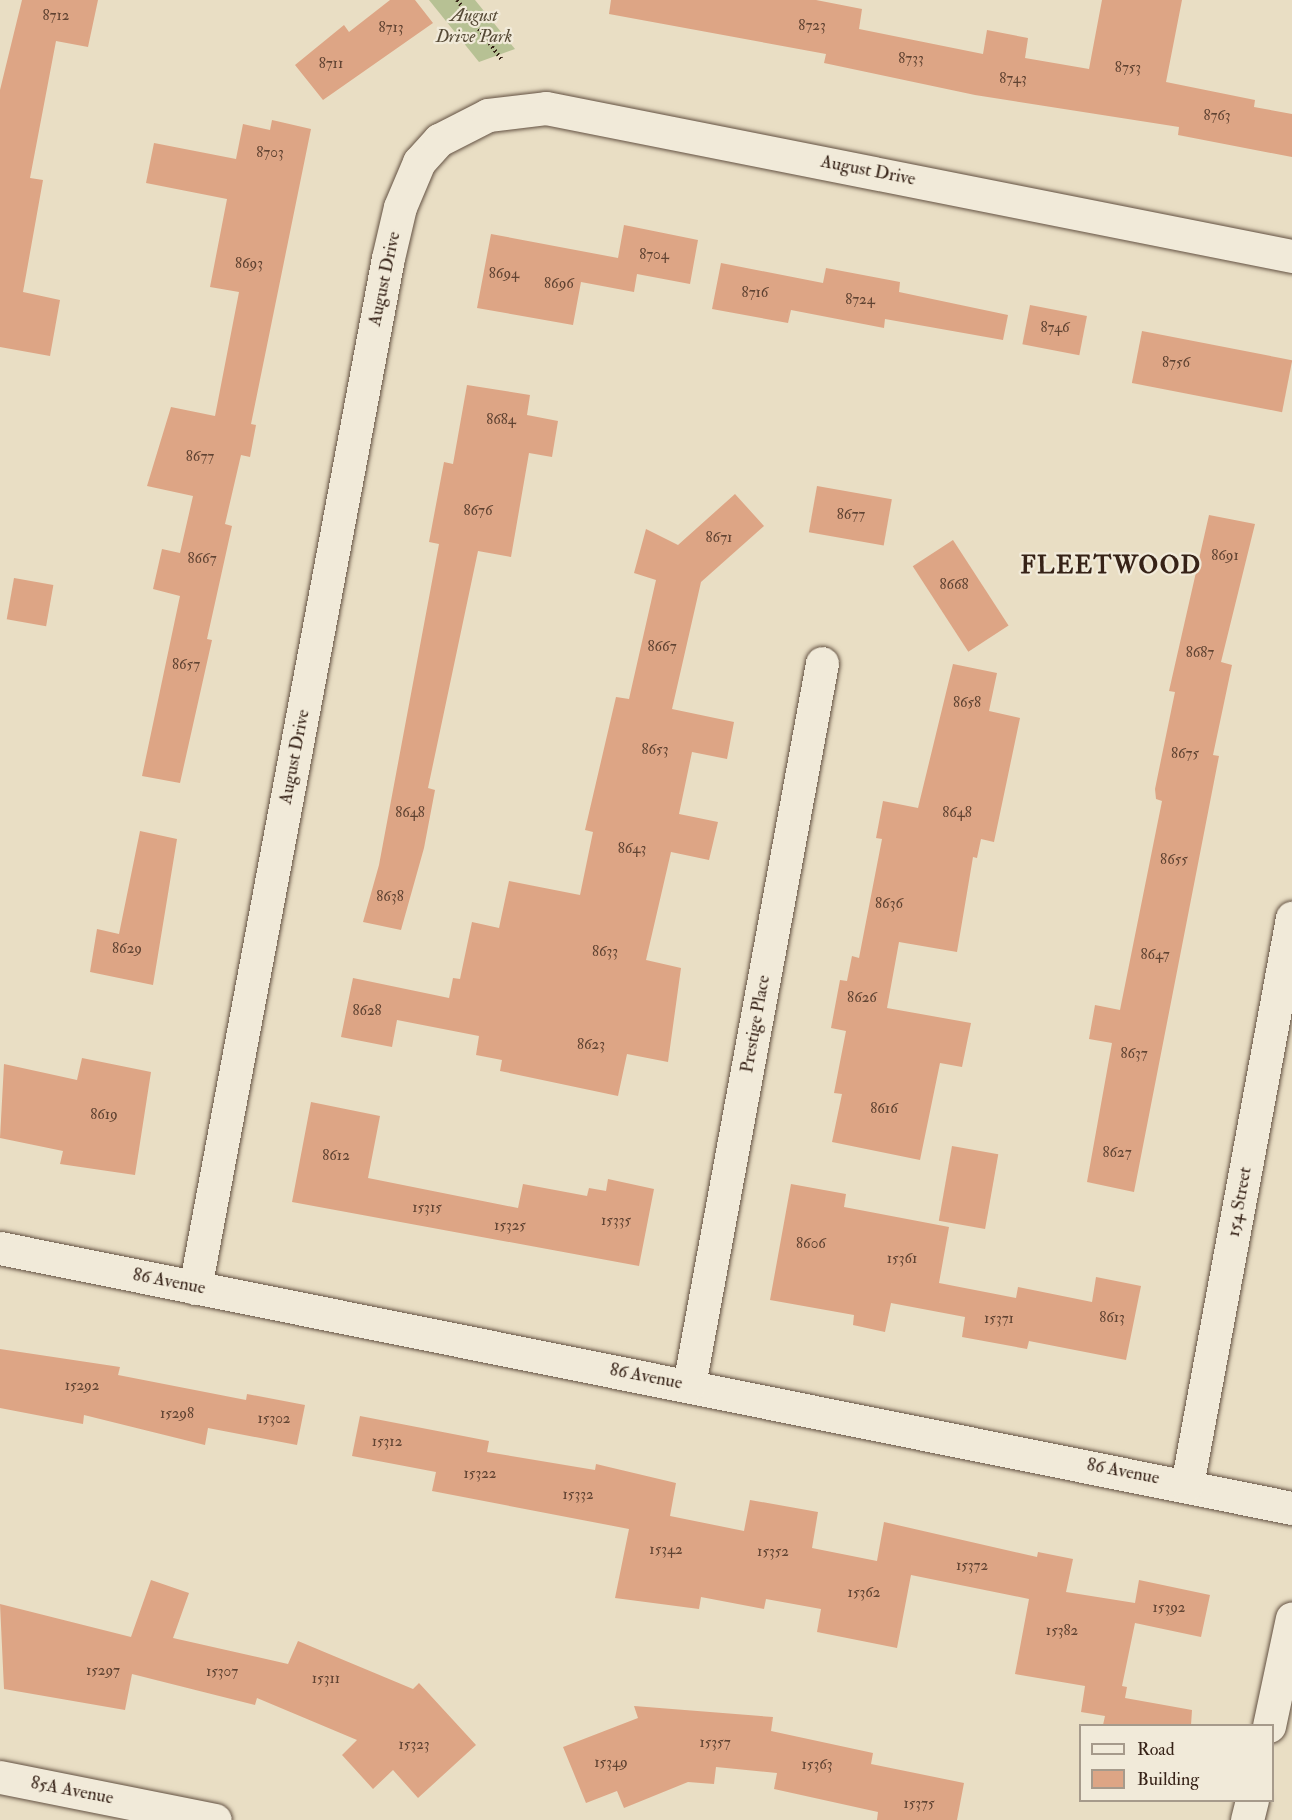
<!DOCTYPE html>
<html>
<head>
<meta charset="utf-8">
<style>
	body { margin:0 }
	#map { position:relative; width:1292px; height:1820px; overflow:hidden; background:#e9dec4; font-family:"IM FELL Double Pica",serif }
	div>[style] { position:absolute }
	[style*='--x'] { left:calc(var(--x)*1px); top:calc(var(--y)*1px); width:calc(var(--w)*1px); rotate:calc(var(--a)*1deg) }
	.green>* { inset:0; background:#b7c194 }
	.building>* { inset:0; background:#dda585; transform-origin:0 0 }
	.path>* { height:4px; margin-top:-2px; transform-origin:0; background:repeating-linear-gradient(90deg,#362217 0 1.5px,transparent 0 4.5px) }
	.roads { filter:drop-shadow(0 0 2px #635142) drop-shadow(0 0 2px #635142) }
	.minor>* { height:33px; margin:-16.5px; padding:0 16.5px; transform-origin:16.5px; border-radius:16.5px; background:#f1ead9 }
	span { translate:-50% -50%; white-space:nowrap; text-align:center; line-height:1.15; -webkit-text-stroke:4.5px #f1ead9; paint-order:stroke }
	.number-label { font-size:15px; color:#604332 }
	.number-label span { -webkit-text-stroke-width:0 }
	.park-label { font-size:18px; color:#564a36; font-style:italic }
	.street-label { font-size:18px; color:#362217 }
	.district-label { font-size:24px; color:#362217; font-weight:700; letter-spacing:1.5px }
	.legend { position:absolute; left:1079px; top:1724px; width:195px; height:78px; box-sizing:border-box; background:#f1ead9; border:2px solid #a69a8b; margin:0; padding:8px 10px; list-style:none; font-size:18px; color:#362217 }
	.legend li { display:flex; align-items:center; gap:12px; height:30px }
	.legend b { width:30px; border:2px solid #a69a8b }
</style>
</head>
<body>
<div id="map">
	<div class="green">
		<i style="clip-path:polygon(429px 0,475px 0,515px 49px,479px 62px)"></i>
	</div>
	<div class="building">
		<i style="clip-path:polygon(22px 0,98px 0,88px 47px,56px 41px,30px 178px,43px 180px,23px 292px,60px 300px,50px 356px,0 347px,0 90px)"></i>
		<i style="clip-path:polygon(390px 0,415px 0,433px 23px,323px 100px,295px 65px,344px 25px,349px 32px)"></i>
		<i style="clip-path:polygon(611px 0,816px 0,862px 9px,859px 29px,983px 54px,987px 30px,1028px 38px,1025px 58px,1089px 69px,1102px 0,1182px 0,1166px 82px,1255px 100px,1254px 107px,1292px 114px,1292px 157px,1178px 135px,1179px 127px,975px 95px,824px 63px,826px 54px,609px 14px)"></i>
		<i style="clip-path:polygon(272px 120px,311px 129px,251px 424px,256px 425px,250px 457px,241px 455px,225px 524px,232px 526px,207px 639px,212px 640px,180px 783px,142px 776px,180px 596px,153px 589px,162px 549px,180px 553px,193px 496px,147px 486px,171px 407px,215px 416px,239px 292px,210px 287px,227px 199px,146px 183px,154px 143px,236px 159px,243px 124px,270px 130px)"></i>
		<i style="clip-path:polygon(624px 225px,698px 240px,690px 284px,637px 274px,634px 292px,581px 282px,573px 325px,477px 308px,491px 234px,618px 258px)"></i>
		<i style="clip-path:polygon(721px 263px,823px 283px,826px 268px,900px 282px,899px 292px,1008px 315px,1003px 340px,885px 319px,884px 328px,791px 310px,788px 323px,712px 309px)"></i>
		<i style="left:1030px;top:305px;width:58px;height:40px;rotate:11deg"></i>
		<i style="left:1142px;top:331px;width:153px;height:53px;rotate:11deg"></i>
		<i style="clip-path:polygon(467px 385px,530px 395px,527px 415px,558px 421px,552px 457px,529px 453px,511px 557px,478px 551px,428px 788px,435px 790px,424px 848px,401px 930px,363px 922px,379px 865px,439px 544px,429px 542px,444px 462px,453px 464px)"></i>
		<i style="left:817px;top:486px;width:76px;height:47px;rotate:10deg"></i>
		<i style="clip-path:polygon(735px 494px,764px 526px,701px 582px,672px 709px,734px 722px,727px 759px,692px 752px,679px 814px,718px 822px,709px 860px,671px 852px,646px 960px,681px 968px,668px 1062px,627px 1054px,618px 1096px,500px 1071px,502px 1060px,476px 1055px,479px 1036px,397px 1020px,392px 1047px,341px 1037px,353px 978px,449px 998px,453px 978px,460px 979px,472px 922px,499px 928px,509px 881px,580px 895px,593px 832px,585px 830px,616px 697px,629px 699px,656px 580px,634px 573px,646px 529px,678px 545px)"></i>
		<i style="clip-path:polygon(1209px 515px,1255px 524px,1221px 662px,1232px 665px,1213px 755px,1219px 756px,1134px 1192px,1087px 1182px,1112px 1043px,1089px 1039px,1095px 1005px,1120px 1010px,1162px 801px,1156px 799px,1155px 789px,1175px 692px,1169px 691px)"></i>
		<i style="left:953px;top:540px;width:102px;height:48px;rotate:57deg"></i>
		<i style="left:14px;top:578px;width:40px;height:42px;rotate:10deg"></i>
		<i style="clip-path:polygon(953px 664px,997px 673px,989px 711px,1020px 718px,994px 842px,981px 839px,977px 858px,973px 857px,957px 952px,899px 942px,887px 1008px,971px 1023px,962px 1067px,940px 1063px,920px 1160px,832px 1142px,842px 1094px,834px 1093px,846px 1031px,831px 1028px,840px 980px,847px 981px,852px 956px,859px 958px,882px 839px,876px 838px,883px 801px,918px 808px)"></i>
		<i style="clip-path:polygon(140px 831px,177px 839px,153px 985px,90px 972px,97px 929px,119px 934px)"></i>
		<i style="clip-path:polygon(82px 1058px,151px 1072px,135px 1175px,60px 1164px,63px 1151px,0 1138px,4px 1064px,77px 1080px)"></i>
		<i style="clip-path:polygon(311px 1102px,380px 1116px,368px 1178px,518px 1208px,523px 1184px,587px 1196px,589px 1188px,606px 1191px,608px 1179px,654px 1189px,639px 1266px,292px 1202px)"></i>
		<i style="left:952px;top:1146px;width:47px;height:76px;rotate:10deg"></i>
		<i style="clip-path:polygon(791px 1184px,846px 1194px,844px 1207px,949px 1227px,939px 1283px,1016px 1298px,1018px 1287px,1092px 1302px,1096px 1277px,1141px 1286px,1126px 1360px,1029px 1341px,1027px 1349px,962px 1337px,965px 1317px,891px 1303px,885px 1332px,853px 1325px,854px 1315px,770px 1300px)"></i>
		<i style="clip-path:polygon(0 1349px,120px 1367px,118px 1375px,246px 1400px,247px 1394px,305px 1405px,297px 1445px,208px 1428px,205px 1445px,84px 1415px,83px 1424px,0 1408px)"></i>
		<i style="clip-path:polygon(360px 1416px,489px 1441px,487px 1452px,595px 1470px,596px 1464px,676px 1483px,670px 1516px,744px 1531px,750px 1500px,818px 1512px,812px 1548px,877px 1561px,884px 1522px,1037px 1557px,1038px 1552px,1073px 1559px,1066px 1592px,1135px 1603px,1139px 1580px,1210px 1595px,1201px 1637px,1135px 1623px,1122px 1686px,1127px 1687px,1125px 1698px,1192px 1710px,1191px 1725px,1103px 1725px,1105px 1716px,1081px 1712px,1085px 1686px,1015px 1674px,1029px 1599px,911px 1575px,897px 1648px,817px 1632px,821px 1609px,766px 1599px,764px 1609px,701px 1597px,699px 1609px,615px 1598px,629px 1529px,432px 1491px,436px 1472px,352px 1456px)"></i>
		<i style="clip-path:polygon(151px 1580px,189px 1593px,173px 1638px,288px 1664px,298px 1641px,413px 1689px,419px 1683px,476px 1745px,418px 1798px,393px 1770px,373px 1789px,342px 1755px,357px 1740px,257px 1698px,255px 1705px,132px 1674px,125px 1710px,4px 1689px,0 1604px,131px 1637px)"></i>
		<i style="clip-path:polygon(634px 1706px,773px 1717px,771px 1731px,873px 1753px,871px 1764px,964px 1783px,957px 1820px,877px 1820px,878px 1812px,774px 1789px,777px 1773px,716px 1767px,714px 1784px,688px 1782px,624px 1808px,617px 1791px,586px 1803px,563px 1747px,638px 1718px)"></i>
	</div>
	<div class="path">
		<i style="--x:457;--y:0;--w:75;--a:53.1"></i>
	</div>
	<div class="roads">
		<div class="minor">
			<i style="--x:0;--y:1248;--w:1318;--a:11.38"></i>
			<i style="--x:195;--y:1288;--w:1048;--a:-79.39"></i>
			<i style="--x:388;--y:258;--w:52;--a:-76.8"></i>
			<i style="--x:400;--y:207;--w:49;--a:-67.1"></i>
			<i style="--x:419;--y:162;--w:30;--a:-48"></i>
			<i style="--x:439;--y:140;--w:55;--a:-27"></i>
			<i style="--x:488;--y:115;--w:58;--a:-6.9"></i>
			<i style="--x:546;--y:108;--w:761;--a:11.22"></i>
			<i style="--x:689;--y:1385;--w:734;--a:-79.56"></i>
			<i style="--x:1187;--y:1485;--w:577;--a:-79.51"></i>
			<i style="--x:1269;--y:1726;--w:110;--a:-78"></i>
			<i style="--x:0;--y:1777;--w:219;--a:11.3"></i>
			<i style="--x:1247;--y:1820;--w:21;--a:-76"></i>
		</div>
	</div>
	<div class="number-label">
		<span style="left:56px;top:16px">8712</span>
		<span style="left:812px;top:26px">8723</span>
		<span style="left:391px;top:28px">8713</span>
		<span style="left:911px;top:59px">8733</span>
		<span style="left:331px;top:64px">8711</span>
		<span style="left:1128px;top:68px">8753</span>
		<span style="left:1013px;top:79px">8743</span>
		<span style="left:1217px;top:116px">8763</span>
		<span style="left:270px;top:153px">8703</span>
		<span style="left:654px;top:255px">8704</span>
		<span style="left:249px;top:264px">8693</span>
		<span style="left:504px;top:274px">8694</span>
		<span style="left:559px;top:284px">8696</span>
		<span style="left:755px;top:293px">8716</span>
		<span style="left:860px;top:300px">8724</span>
		<span style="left:1055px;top:328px">8746</span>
		<span style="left:1176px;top:363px">8756</span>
		<span style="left:501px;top:420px">8684</span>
		<span style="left:200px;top:457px">8677</span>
		<span style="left:478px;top:511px">8676</span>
		<span style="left:851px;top:515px">8677</span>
		<span style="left:719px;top:538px">8671</span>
		<span style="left:1225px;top:556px">8691</span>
		<span style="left:202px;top:559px">8667</span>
		<span style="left:954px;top:585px">8668</span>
		<span style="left:662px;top:647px">8667</span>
		<span style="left:1200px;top:653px">8687</span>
		<span style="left:186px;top:665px">8657</span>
		<span style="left:967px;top:703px">8658</span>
		<span style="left:655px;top:750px">8653</span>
		<span style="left:1185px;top:754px">8675</span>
		<span style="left:410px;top:813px">8648</span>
		<span style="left:957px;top:813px">8648</span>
		<span style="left:632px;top:849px">8643</span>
		<span style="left:1174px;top:860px">8655</span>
		<span style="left:390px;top:897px">8638</span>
		<span style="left:889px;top:904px">8636</span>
		<span style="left:127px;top:949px">8629</span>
		<span style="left:605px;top:952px">8633</span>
		<span style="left:1155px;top:955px">8647</span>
		<span style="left:862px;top:998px">8626</span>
		<span style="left:367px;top:1011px">8628</span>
		<span style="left:591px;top:1045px">8623</span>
		<span style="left:1134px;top:1054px">8637</span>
		<span style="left:884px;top:1109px">8616</span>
		<span style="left:104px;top:1115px">8619</span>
		<span style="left:1117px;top:1153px">8627</span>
		<span style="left:336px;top:1156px">8612</span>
		<span style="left:427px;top:1208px">15315</span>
		<span style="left:616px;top:1221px">15335</span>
		<span style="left:510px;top:1226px">15325</span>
		<span style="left:811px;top:1244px">8606</span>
		<span style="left:902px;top:1259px">15361</span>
		<span style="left:1112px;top:1318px">8613</span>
		<span style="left:999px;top:1319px">15371</span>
		<span style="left:82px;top:1386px">15292</span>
		<span style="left:177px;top:1414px">15298</span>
		<span style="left:274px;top:1419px">15302</span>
		<span style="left:387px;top:1442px">15312</span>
		<span style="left:480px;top:1474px">15322</span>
		<span style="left:578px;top:1495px">15332</span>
		<span style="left:666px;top:1550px">15342</span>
		<span style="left:773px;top:1552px">15352</span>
		<span style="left:972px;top:1566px">15372</span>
		<span style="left:864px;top:1593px">15362</span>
		<span style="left:1169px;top:1608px">15392</span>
		<span style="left:1062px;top:1631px">15382</span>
		<span style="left:103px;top:1671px">15297</span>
		<span style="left:222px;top:1672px">15307</span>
		<span style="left:326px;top:1679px">15311</span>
		<span style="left:715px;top:1743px">15357</span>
		<span style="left:414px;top:1745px">15323</span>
		<span style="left:611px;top:1763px">15349</span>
		<span style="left:817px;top:1765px">15363</span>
		<span style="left:919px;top:1804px">15375</span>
	</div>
	<div class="park-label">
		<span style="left:474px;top:27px">August<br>Drive Park</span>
	</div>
	<div class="street-label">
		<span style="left:868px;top:171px;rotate:11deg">August Drive</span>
		<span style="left:385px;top:279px;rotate:-78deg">August Drive</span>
		<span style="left:295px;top:757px;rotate:-79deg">August Drive</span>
		<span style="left:756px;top:1024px;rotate:-80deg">Prestige Place</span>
		<span style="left:1240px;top:1202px;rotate:-80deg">154 Street</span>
		<span style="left:169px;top:1282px;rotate:11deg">86 Avenue</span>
		<span style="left:646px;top:1377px;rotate:11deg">86 Avenue</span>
		<span style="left:1123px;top:1472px;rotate:11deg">86 Avenue</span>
		<span style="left:72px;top:1791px;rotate:11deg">85A Avenue</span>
	</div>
	<div class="district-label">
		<span style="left:1111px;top:566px">FLEETWOOD</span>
	</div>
	<ul class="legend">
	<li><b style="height:8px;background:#f1ead9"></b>Road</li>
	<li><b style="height:16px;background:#dda585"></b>Building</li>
	</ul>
</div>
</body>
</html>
